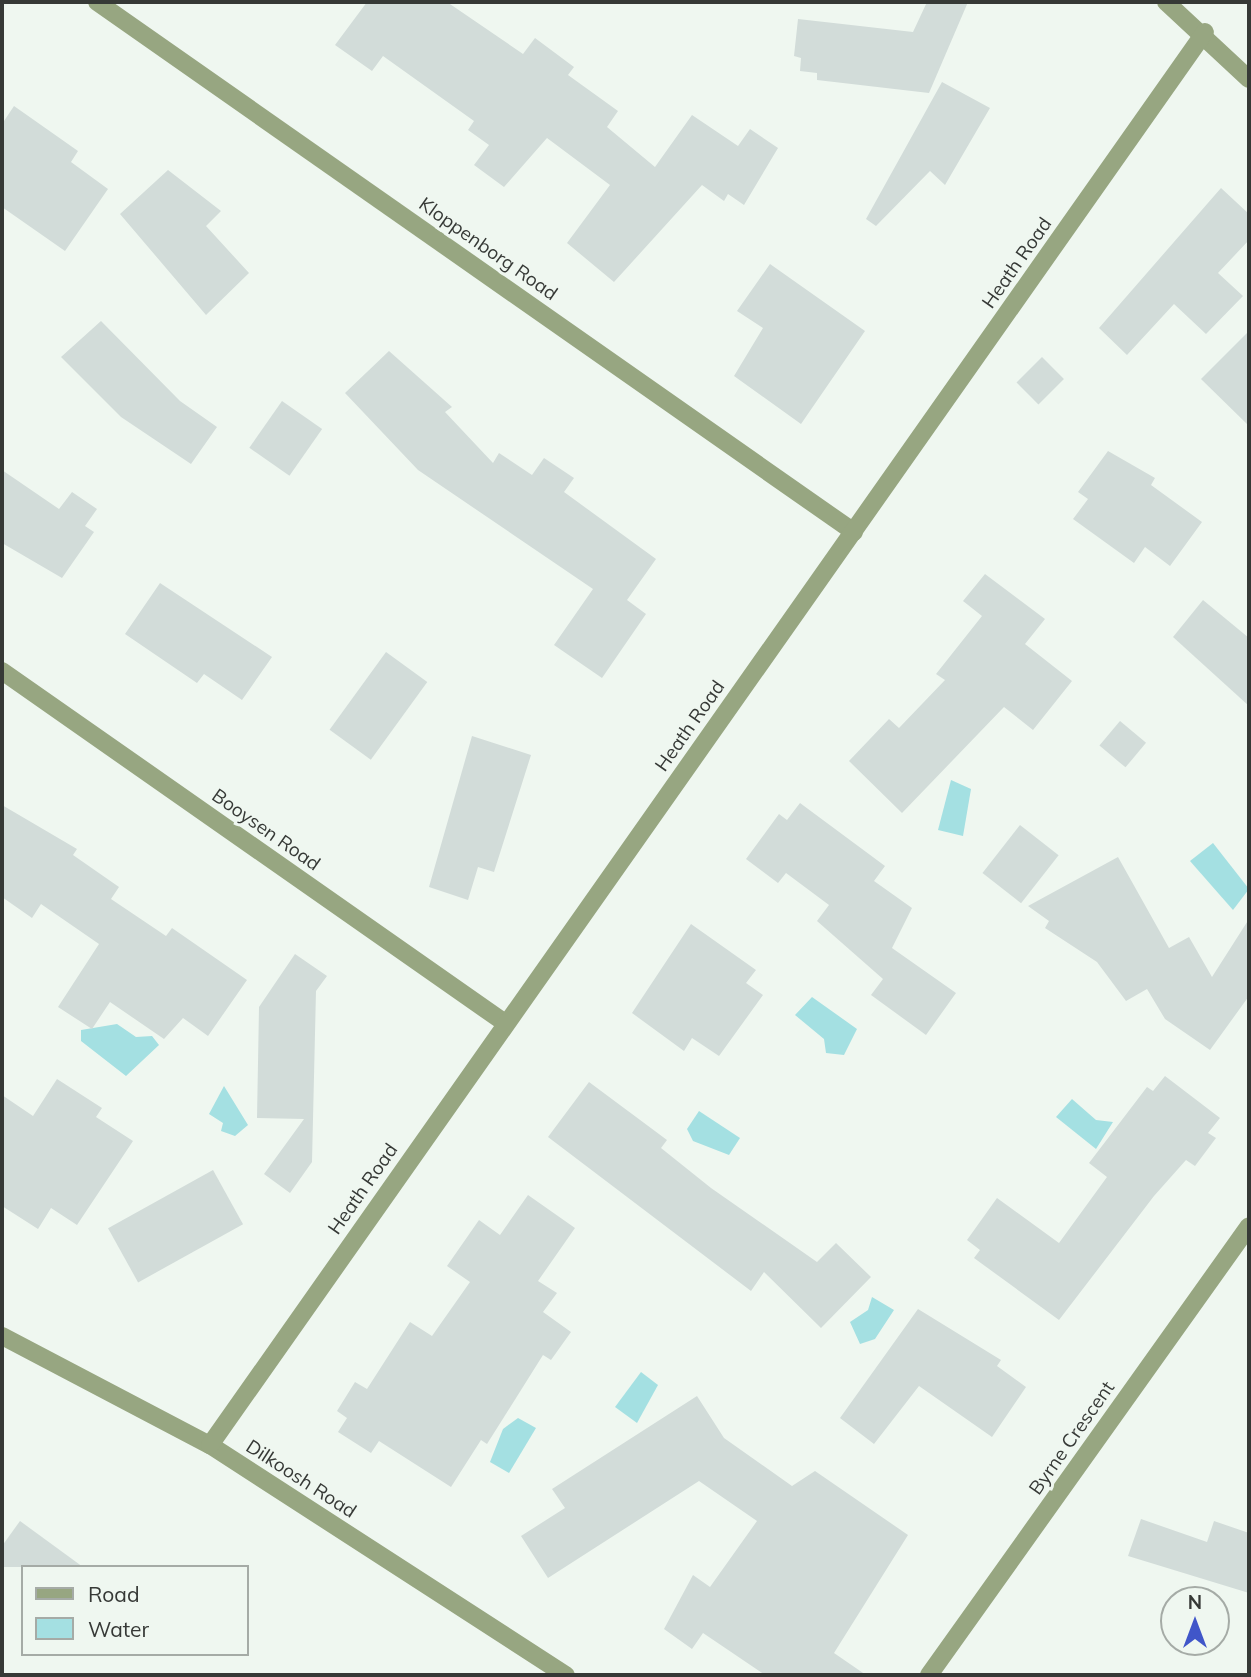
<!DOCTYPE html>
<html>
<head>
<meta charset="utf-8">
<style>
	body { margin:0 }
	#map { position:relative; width:1251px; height:1677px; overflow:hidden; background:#eff7f0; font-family:Mulish,sans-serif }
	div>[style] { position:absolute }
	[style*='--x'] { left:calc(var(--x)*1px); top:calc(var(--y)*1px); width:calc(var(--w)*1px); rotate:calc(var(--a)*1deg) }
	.water>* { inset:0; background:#a4e0e2 }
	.building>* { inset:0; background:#d2dcd9; transform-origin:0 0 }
	.minor>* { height:18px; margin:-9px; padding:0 9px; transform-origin:9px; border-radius:9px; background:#97a681 }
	span { translate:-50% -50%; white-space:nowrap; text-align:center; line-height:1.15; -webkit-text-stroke:6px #eff7f0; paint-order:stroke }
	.street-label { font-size:19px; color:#363936 }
	.frame { position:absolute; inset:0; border:4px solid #363936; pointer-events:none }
	.legend { position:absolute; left:21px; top:1565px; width:228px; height:91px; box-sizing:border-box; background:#eff7f0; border:2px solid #a5aba6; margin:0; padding:9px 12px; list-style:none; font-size:21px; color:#363936 }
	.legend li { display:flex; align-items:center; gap:14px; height:35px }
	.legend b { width:35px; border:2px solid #a5aba6 }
	.north { position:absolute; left:1160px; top:1586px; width:70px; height:70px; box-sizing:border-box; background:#eff7f0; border:2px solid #a5aba6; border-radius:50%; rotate:0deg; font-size:19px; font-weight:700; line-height:28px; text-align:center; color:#363936 }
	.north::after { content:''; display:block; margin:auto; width:24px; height:32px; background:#4056c9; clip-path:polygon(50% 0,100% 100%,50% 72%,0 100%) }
</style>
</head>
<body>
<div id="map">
	<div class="water">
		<i style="clip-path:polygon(951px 780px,971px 789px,963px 836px,938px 830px)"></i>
		<i style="clip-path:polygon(1213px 843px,1249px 889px,1233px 910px,1190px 861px)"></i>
		<i style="clip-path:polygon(812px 997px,857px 1029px,844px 1055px,826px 1053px,824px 1039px,795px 1015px)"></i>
		<i style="clip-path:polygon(117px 1024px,136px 1037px,152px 1036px,159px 1045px,126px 1076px,81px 1041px,81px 1030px)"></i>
		<i style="clip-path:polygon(224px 1086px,248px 1125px,235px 1136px,221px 1131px,223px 1123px,209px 1114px)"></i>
		<i style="clip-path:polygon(1072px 1099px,1096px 1120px,1113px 1122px,1096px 1149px,1056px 1117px)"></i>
		<i style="clip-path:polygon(699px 1111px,740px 1138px,729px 1155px,693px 1141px,687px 1129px)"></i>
		<i style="clip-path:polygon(872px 1297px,894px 1310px,875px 1339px,860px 1344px,850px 1322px,868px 1310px)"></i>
		<i style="clip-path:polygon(641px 1372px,658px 1385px,637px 1423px,615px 1407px)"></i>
		<i style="clip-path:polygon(518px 1418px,536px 1428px,509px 1473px,490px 1462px,503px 1429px)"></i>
	</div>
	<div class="building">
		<i style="clip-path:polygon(367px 2px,447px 2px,523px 54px,535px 38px,574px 67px,568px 75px,618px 111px,607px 127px,655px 167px,692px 115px,738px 146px,750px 129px,778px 148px,744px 205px,728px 194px,724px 201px,702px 185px,614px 282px,567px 243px,610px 185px,547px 138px,504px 187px,474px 165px,489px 145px,468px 130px,474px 121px,383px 56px,372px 71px,335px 45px)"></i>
		<i style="clip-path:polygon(927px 2px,968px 2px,929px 93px,817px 80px,817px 73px,800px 71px,801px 58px,794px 56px,798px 19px,913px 32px)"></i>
		<i style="clip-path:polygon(942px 82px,990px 108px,945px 185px,930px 171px,876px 226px,866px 219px)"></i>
		<i style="clip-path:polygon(14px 106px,78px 151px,71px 162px,108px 189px,65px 251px,2px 207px,2px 124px)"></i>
		<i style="clip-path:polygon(168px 170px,221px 211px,206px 226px,249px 273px,206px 315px,120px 214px)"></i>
		<i style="clip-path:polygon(1221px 188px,1249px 214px,1249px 240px,1218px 273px,1243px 296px,1206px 334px,1174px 304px,1127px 355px,1099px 328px)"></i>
		<i style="clip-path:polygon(770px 264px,865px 331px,801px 424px,734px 376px,763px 328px,737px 311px)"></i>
		<i style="clip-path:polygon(101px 321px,180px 401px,217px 427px,191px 464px,121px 417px,61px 357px)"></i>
		<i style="clip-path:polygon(1249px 331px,1249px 426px,1201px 379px)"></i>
		<i style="clip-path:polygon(389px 351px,452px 407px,445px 412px,493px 463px,499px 453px,532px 475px,544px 458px,574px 478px,564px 492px,656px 559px,627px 600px,646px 614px,602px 678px,554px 645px,593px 589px,418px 470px,345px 393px)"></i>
		<i style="left:1042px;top:357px;width:31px;height:36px;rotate:45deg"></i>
		<i style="left:282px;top:401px;width:49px;height:57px;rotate:35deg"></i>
		<i style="clip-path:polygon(1108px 451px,1155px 478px,1151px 485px,1202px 522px,1170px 566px,1145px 547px,1134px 563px,1073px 519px,1088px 499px,1078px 492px)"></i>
		<i style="clip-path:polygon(2px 470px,59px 509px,72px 492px,97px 509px,85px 526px,94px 532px,62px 578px,2px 543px)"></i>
		<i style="clip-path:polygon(985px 574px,1045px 619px,1025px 644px,1072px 681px,1033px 730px,1004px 707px,902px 813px,849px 761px,889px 719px,899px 728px,945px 680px,936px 674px,982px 616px,963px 601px)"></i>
		<i style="clip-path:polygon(160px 583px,272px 657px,242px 700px,204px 674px,197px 683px,125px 634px)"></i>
		<i style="clip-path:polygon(1203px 600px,1249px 638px,1249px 706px,1173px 637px)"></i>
		<i style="left:386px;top:652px;width:51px;height:96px;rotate:36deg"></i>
		<i style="left:1120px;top:721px;width:34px;height:32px;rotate:40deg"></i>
		<i style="clip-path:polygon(472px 736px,531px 755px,494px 872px,478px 867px,468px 900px,429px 887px)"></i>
		<i style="clip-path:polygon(800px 803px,885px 866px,874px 881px,912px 908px,892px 948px,956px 993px,926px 1035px,871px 995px,883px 979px,817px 921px,829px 905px,786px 873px,778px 883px,746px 859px,779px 814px,787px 820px)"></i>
		<i style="clip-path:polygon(2px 805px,77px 849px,73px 855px,119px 887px,111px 899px,166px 936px,172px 928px,247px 980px,208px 1036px,183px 1018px,164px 1039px,110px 1002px,92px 1029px,58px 1007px,99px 944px,41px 904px,32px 918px,2px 897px)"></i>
		<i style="left:1020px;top:825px;width:49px;height:61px;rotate:38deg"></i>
		<i style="clip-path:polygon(1118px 857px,1169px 948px,1189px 937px,1212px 977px,1249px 919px,1249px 996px,1210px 1050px,1165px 1019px,1147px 989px,1126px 1001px,1097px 962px,1045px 928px,1049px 921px,1028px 906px)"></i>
		<i style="clip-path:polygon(691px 924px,756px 970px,746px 983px,763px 995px,719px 1056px,692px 1038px,684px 1051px,632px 1013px)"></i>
		<i style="clip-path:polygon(295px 954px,327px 976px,316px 991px,312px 1162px,290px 1193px,264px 1174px,304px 1119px,257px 1118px,259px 1007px)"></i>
		<i style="clip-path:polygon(1165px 1076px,1220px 1118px,1208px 1133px,1216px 1138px,1195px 1166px,1186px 1160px,1154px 1196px,1059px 1320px,974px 1258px,980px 1250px,967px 1240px,997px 1198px,1059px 1243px,1107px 1177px,1089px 1163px,1147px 1087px,1153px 1091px)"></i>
		<i style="clip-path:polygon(57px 1079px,102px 1108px,96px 1117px,133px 1141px,77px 1225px,51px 1208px,38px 1229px,2px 1206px,2px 1095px,33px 1116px)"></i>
		<i style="clip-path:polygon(589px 1082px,667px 1140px,661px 1148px,711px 1188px,817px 1262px,836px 1243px,871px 1277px,821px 1328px,764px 1272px,751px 1291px,548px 1137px)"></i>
		<i style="left:213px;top:1170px;width:62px;height:120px;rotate:61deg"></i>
		<i style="clip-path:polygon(528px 1195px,575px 1228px,538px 1281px,557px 1293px,543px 1312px,571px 1332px,551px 1360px,543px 1355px,487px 1444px,481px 1440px,451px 1487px,379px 1441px,371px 1453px,338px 1432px,347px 1418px,337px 1411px,355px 1382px,367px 1389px,410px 1322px,432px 1336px,470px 1282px,447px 1266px,479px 1220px,500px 1235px)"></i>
		<i style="clip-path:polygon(918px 1309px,1001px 1360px,997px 1366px,1026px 1387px,992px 1437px,919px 1386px,874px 1444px,840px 1418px)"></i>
		<i style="clip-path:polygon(697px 1396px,724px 1438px,792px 1486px,815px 1471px,908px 1535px,834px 1653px,866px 1675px,765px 1675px,703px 1633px,692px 1649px,664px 1629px,693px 1575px,710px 1587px,757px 1521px,699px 1481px,548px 1578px,521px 1536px,565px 1508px,552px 1489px)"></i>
		<i style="clip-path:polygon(1141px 1519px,1207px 1542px,1214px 1521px,1249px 1533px,1249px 1593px,1128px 1556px)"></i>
		<i style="clip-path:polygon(20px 1521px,83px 1567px,2px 1567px,2px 1546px)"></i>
	</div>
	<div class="minor">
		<i style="--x:97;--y:2;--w:924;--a:35"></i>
		<i style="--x:1166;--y:2;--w:113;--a:42.9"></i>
		<i style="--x:2;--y:671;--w:614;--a:34.98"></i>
		<i style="--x:2;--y:1336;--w:235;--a:27.7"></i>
		<i style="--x:210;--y:1445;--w:424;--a:32.9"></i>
		<i style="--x:210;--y:1445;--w:1728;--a:-54.85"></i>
		<i style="--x:929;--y:1675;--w:551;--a:-54.52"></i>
	</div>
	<div class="street-label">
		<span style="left:488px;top:249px;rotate:35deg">Kloppenborg Road</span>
		<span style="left:1017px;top:263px;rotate:-55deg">Heath Road</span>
		<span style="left:690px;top:726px;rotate:-55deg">Heath Road</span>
		<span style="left:266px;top:830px;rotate:35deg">Booysen Road</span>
		<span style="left:363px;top:1189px;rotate:-55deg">Heath Road</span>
		<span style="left:1072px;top:1438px;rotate:-55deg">Byrne Crescent</span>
		<span style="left:301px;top:1479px;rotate:33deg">Dilkoosh Road</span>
	</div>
	<div class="frame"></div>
	<ul class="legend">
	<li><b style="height:9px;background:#97a681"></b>Road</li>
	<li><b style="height:19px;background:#a4e0e2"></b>Water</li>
	</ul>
	<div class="north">N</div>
</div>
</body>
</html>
